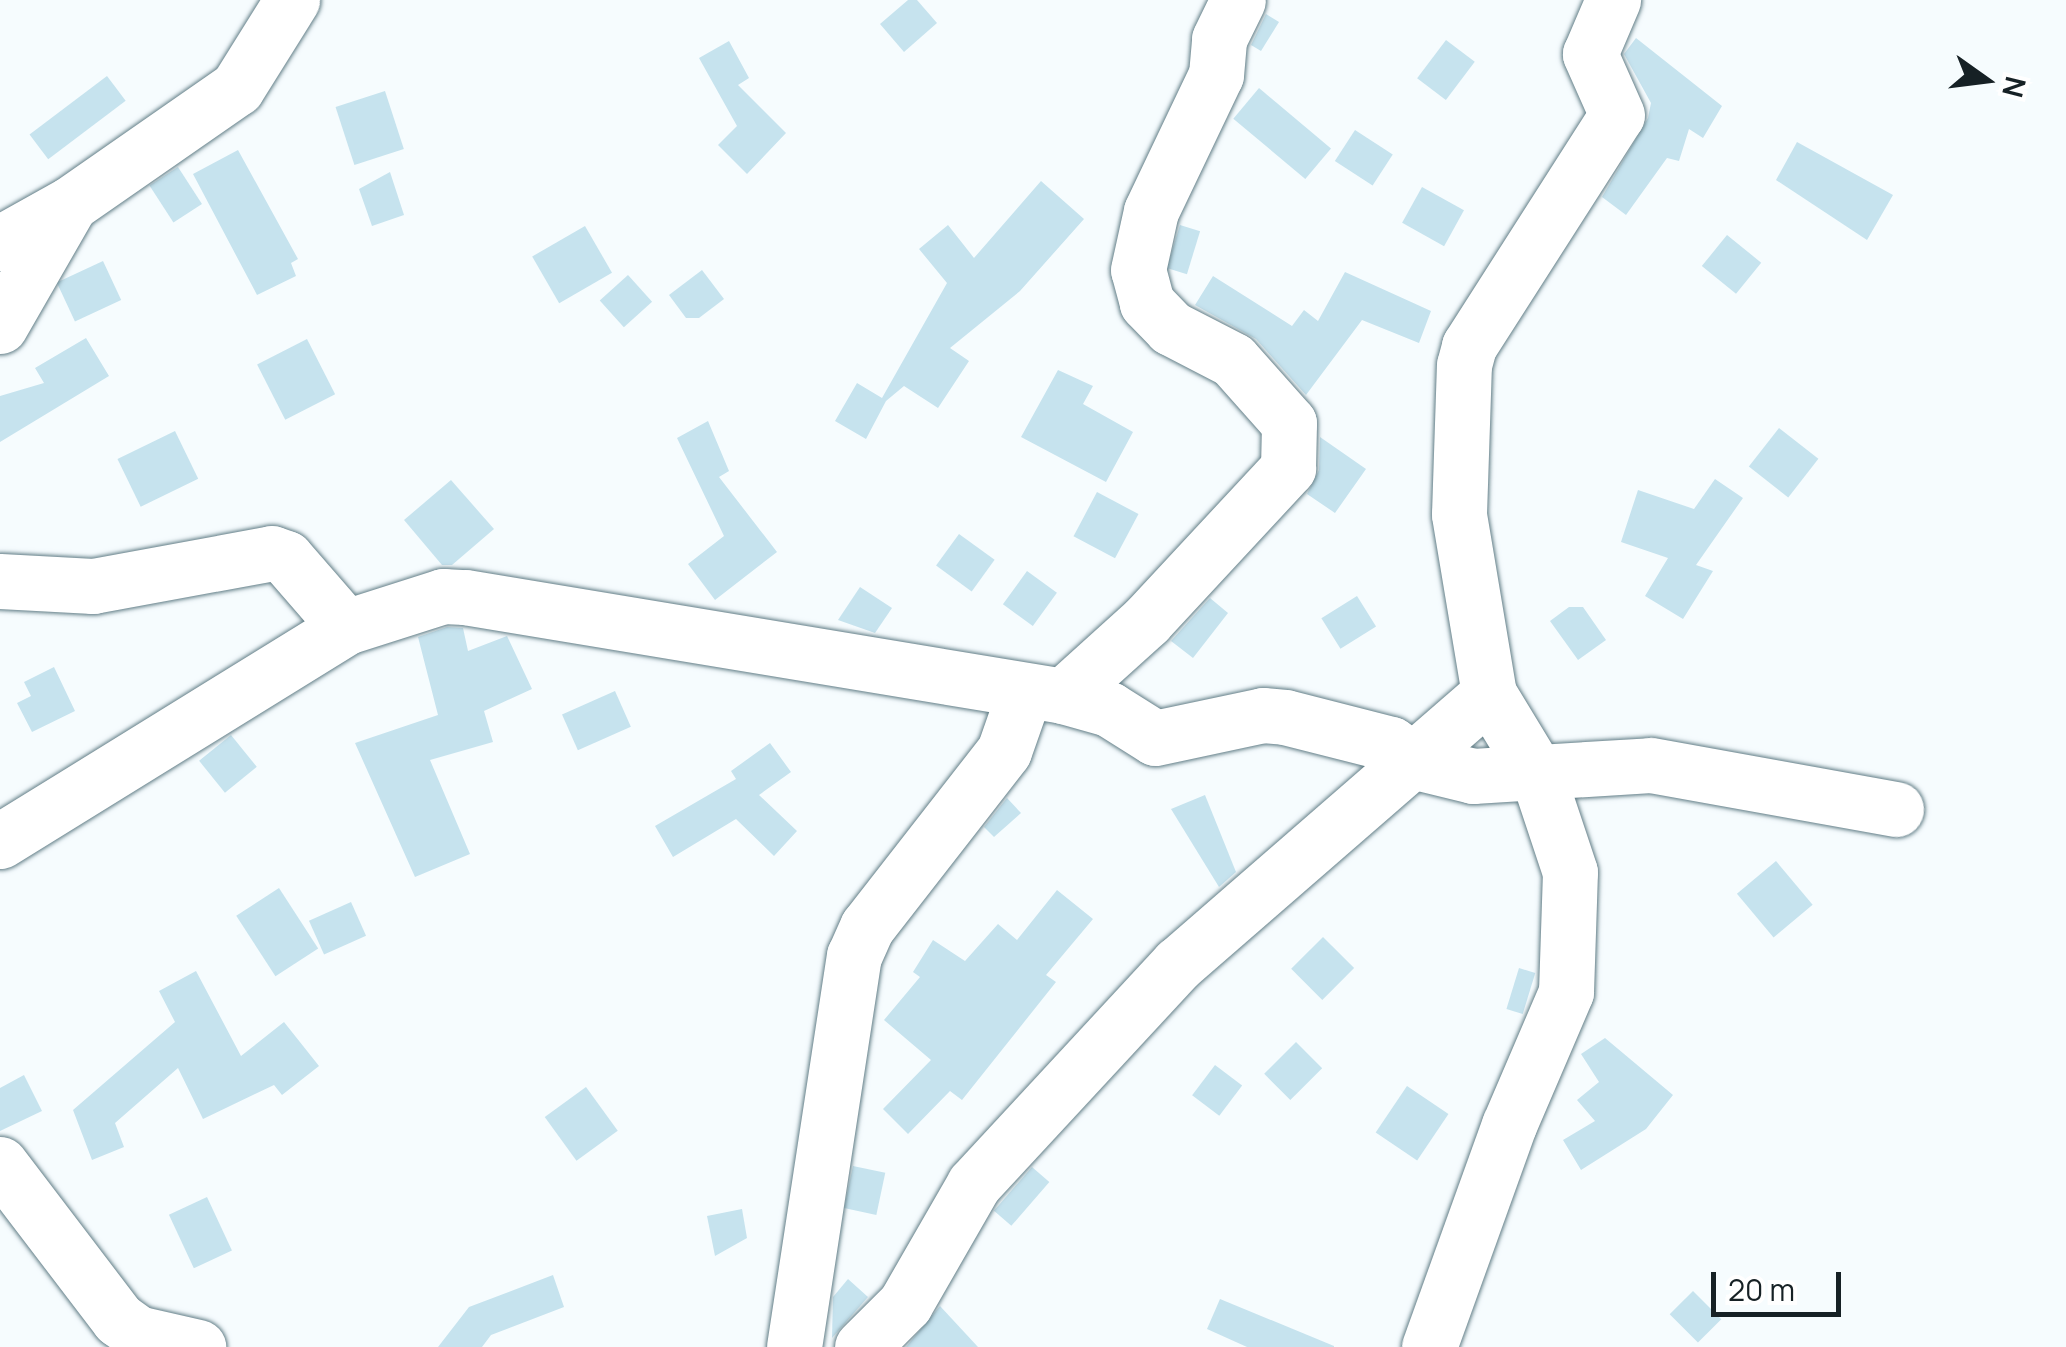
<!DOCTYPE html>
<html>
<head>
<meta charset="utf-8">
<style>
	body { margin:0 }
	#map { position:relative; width:2066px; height:1347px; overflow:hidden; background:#f6fcfe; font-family:Manrope,sans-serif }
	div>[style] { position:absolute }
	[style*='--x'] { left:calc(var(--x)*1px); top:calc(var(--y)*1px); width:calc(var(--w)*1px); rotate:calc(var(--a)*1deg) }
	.building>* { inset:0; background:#c6e3ee; transform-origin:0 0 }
	.roads { filter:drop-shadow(0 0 2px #627e87) drop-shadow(0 0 2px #627e87) }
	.minor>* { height:55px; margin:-27.5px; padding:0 27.5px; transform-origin:27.5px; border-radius:27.5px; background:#fff }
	span { translate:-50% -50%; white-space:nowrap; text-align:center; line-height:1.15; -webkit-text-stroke:8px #fff; paint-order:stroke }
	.north { position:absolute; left:1936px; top:30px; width:100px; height:100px; -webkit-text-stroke:8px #fff; paint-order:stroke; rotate:104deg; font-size:28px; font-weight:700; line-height:40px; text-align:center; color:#162125 }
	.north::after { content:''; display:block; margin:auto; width:35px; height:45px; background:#162125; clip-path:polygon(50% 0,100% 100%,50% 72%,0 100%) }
	.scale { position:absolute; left:1711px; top:1272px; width:130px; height:45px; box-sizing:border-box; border:5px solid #162125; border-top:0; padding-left:12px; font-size:30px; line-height:35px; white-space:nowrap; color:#162125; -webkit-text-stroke:8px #fff; paint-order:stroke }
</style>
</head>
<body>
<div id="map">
	<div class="building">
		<i style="clip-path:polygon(908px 0,917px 0,937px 23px,904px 52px,880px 24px)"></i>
		<i style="clip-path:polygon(1266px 14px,1279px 22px,1261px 51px,1251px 45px)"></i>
		<i style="clip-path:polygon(1636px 38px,1722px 106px,1703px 138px,1689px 129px,1679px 161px,1667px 158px,1626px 215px,1602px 197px,1648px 118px,1651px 103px,1624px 54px)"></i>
		<i style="left:1446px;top:40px;width:36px;height:48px;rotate:37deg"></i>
		<i style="clip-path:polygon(729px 41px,749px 78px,738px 85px,786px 133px,747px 174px,718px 145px,737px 126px,699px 58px)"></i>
		<i style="left:107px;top:76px;width:31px;height:97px;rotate:53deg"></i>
		<i style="left:1259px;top:88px;width:94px;height:40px;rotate:40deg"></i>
		<i style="left:385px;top:91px;width:61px;height:52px;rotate:72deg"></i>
		<i style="left:1355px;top:130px;width:45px;height:37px;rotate:33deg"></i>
		<i style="clip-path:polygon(1797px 142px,1893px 195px,1867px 240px,1776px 180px)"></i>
		<i style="clip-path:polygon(238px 150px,298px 259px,291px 263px,296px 276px,257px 295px,193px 174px)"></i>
		<i style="left:178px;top:167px;width:44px;height:34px;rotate:57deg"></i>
		<i style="clip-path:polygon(390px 172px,404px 215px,372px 226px,359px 189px)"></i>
		<i style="clip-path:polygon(1041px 181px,1084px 219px,1020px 291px,950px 348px,969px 361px,938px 408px,904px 386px,886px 401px,866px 439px,835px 421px,857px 383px,882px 398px,947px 283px,919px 249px,948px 225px,974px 258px)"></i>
		<i style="left:1422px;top:187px;width:48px;height:41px;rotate:29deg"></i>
		<i style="left:1180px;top:225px;width:21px;height:45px;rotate:17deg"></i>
		<i style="left:585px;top:226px;width:54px;height:61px;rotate:60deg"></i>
		<i style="left:1727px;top:235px;width:44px;height:40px;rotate:39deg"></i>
		<i style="left:103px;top:261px;width:43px;height:51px;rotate:65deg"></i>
		<i style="clip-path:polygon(702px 270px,724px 299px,699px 318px,686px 318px,669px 295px)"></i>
		<i style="clip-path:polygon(1345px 272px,1431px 311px,1419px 343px,1362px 320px,1306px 395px,1256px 339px,1195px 305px,1213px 276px,1292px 326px,1304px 310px,1318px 321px)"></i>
		<i style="left:628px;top:275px;width:36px;height:38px;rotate:48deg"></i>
		<i style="clip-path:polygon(86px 338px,109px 376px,0 442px,0 396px,44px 383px,35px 368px)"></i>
		<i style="left:307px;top:339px;width:62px;height:56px;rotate:63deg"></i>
		<i style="clip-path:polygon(1058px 370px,1093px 386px,1083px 404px,1133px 432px,1106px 482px,1021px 437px)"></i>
		<i style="clip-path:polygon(708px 421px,729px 471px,719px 477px,777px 552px,715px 600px,688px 564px,724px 536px,677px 438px)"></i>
		<i style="left:1779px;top:428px;width:50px;height:49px;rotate:38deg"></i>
		<i style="left:175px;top:431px;width:53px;height:64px;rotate:64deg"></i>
		<i style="clip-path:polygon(1320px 437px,1366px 469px,1335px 513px,1307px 494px,1319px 470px)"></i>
		<i style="clip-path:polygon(1715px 479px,1743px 498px,1696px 565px,1713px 571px,1683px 619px,1645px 596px,1668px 558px,1621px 542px,1638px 490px,1694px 509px)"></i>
		<i style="clip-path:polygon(451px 480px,494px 529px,452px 565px,442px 565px,404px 520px)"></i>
		<i style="left:1097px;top:492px;width:47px;height:50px;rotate:28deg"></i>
		<i style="left:959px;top:534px;width:44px;height:39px;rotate:36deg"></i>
		<i style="left:1027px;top:571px;width:37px;height:41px;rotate:36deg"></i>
		<i style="clip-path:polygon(860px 587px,892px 608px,875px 633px,838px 620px)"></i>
		<i style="left:1357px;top:596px;width:36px;height:42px;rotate:58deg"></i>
		<i style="clip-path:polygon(1210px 598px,1228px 613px,1193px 658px,1171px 641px)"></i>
		<i style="clip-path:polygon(1569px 607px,1583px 607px,1606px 640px,1578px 660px,1550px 621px)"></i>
		<i style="clip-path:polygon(447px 627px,463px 628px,468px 651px,507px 636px,532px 689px,484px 711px,493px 742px,430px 760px,470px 854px,415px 877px,355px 743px,438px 715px,418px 637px)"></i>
		<i style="clip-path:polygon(54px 667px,75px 711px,32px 732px,17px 703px,31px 696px,24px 682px)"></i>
		<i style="left:615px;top:691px;width:39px;height:58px;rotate:66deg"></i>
		<i style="left:231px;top:735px;width:41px;height:41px;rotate:51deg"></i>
		<i style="clip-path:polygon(770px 743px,791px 772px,759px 795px,797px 831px,774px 856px,736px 819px,673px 857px,655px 826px,736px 779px,731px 771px)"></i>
		<i style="clip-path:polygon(1205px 795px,1236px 872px,1219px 887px,1171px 809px)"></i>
		<i style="clip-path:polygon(1007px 798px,1021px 813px,994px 837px,984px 827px)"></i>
		<i style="left:1776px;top:861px;width:57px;height:51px;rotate:50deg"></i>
		<i style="left:279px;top:888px;width:72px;height:51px;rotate:57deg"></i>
		<i style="clip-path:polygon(1057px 890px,1093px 919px,1046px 975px,1056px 982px,962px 1100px,950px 1091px,908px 1134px,883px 1109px,931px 1060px,884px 1020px,920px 977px,913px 972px,933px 940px,965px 961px,998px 924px,1017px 940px)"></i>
		<i style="left:351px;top:902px;width:37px;height:46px;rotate:66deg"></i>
		<i style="left:1323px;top:937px;width:44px;height:45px;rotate:45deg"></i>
		<i style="left:1519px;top:968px;width:17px;height:43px;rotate:17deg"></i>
		<i style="clip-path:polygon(196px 971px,241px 1056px,284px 1022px,319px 1066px,282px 1095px,274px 1085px,203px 1119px,178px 1068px,115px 1123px,124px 1147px,92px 1160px,73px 1110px,175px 1022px,159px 991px)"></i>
		<i style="clip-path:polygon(1605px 1038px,1673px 1095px,1646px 1129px,1581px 1170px,1563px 1140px,1595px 1121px,1577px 1100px,1599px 1082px,1581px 1054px)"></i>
		<i style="left:1296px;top:1042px;width:37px;height:45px;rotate:45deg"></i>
		<i style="left:1215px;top:1065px;width:34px;height:38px;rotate:37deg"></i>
		<i style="clip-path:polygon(24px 1075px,42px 1111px,0 1131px,0 1088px)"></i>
		<i style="left:1407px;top:1086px;width:50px;height:56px;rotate:34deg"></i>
		<i style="left:586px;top:1087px;width:54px;height:51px;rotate:54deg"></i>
		<i style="left:853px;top:1166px;width:33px;height:43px;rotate:12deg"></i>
		<i style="left:1032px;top:1167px;width:23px;height:58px;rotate:41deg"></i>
		<i style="left:207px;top:1197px;width:59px;height:42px;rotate:65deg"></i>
		<i style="clip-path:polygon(742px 1209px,747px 1238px,715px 1256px,707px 1216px)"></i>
		<i style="clip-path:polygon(553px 1275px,564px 1307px,491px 1335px,482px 1347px,438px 1347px,469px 1307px)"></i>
		<i style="clip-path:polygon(848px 1279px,868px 1297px,832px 1338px,833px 1297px)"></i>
		<i style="left:1693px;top:1291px;width:40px;height:33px;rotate:45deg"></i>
		<i style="clip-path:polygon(1220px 1299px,1334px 1346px,1334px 1347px,1247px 1347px,1207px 1329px)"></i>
		<i style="clip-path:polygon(940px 1306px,978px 1347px,906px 1347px)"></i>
	</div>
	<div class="roads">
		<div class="minor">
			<i style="--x:0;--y:243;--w:80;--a:-29.1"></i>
			<i style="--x:70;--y:204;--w:203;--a:-34.8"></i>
			<i style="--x:237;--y:88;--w:104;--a:-58"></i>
			<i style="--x:0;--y:326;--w:138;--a:-60.1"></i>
			<i style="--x:0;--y:581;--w:93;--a:3.1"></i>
			<i style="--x:93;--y:586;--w:182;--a:-10.4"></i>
			<i style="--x:272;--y:553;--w:15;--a:20"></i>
			<i style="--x:286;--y:558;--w:91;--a:49"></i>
			<i style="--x:346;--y:627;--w:102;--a:-17.7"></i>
			<i style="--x:443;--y:596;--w:22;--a:3"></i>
			<i style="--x:465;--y:597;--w:606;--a:9.4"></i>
			<i style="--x:1063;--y:696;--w:48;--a:15.8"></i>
			<i style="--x:1109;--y:709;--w:54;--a:32.2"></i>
			<i style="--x:1155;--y:738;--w:110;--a:-12"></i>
			<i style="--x:1263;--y:715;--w:22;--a:5"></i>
			<i style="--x:1285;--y:717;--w:109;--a:14.3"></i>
			<i style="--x:1391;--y:744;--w:31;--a:36"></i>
			<i style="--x:1416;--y:762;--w:59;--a:13.8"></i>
			<i style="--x:1473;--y:776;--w:178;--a:-3.5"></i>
			<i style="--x:1651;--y:765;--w:249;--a:10.2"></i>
			<i style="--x:1063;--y:696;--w:112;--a:-42.1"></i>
			<i style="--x:1146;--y:621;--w:209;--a:-47.1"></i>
			<i style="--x:1288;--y:468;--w:45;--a:-88.7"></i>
			<i style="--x:1289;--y:423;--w:84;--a:-131.6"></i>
			<i style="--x:1233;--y:360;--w:70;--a:-152.7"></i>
			<i style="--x:1171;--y:328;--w:35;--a:-134"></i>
			<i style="--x:1147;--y:303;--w:34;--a:-105"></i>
			<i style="--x:1138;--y:270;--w:60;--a:-77.6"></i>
			<i style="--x:1151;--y:211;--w:151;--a:-64.5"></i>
			<i style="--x:1216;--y:75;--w:36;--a:-85"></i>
			<i style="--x:1219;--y:39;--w:43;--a:-64"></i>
			<i style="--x:0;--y:841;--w:407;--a:-31.7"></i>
			<i style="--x:0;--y:1164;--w:195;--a:52.7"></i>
			<i style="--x:118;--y:1319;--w:24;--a:36"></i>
			<i style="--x:137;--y:1333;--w:63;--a:12.9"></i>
			<i style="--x:794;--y:1347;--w:396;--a:-81.3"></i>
			<i style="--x:854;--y:956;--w:32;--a:-66"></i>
			<i style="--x:867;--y:927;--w:223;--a:-52.1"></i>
			<i style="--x:1004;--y:751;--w:64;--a:-70.7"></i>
			<i style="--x:862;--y:1347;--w:61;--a:-45"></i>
			<i style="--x:905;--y:1304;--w:138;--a:-60.1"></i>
			<i style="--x:974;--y:1184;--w:300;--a:-47.2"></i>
			<i style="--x:1178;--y:964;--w:412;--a:-41"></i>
			<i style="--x:1429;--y:1347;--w:236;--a:-70.2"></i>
			<i style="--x:1509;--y:1125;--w:145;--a:-66.8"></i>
			<i style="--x:1566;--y:992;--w:120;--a:-88.1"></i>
			<i style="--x:1570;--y:872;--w:104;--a:-108.4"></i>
			<i style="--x:1537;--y:773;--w:92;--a:-121.3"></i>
			<i style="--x:1489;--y:694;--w:182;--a:-99.5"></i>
			<i style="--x:1459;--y:514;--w:149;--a:-88.1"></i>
			<i style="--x:1464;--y:365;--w:20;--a:-75"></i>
			<i style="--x:1469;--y:346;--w:274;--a:-57.4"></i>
			<i style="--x:1617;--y:115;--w:67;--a:-113.9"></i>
			<i style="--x:1590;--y:54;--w:59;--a:-66.9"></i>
		</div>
	</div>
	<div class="north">N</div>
	<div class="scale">20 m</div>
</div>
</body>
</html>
